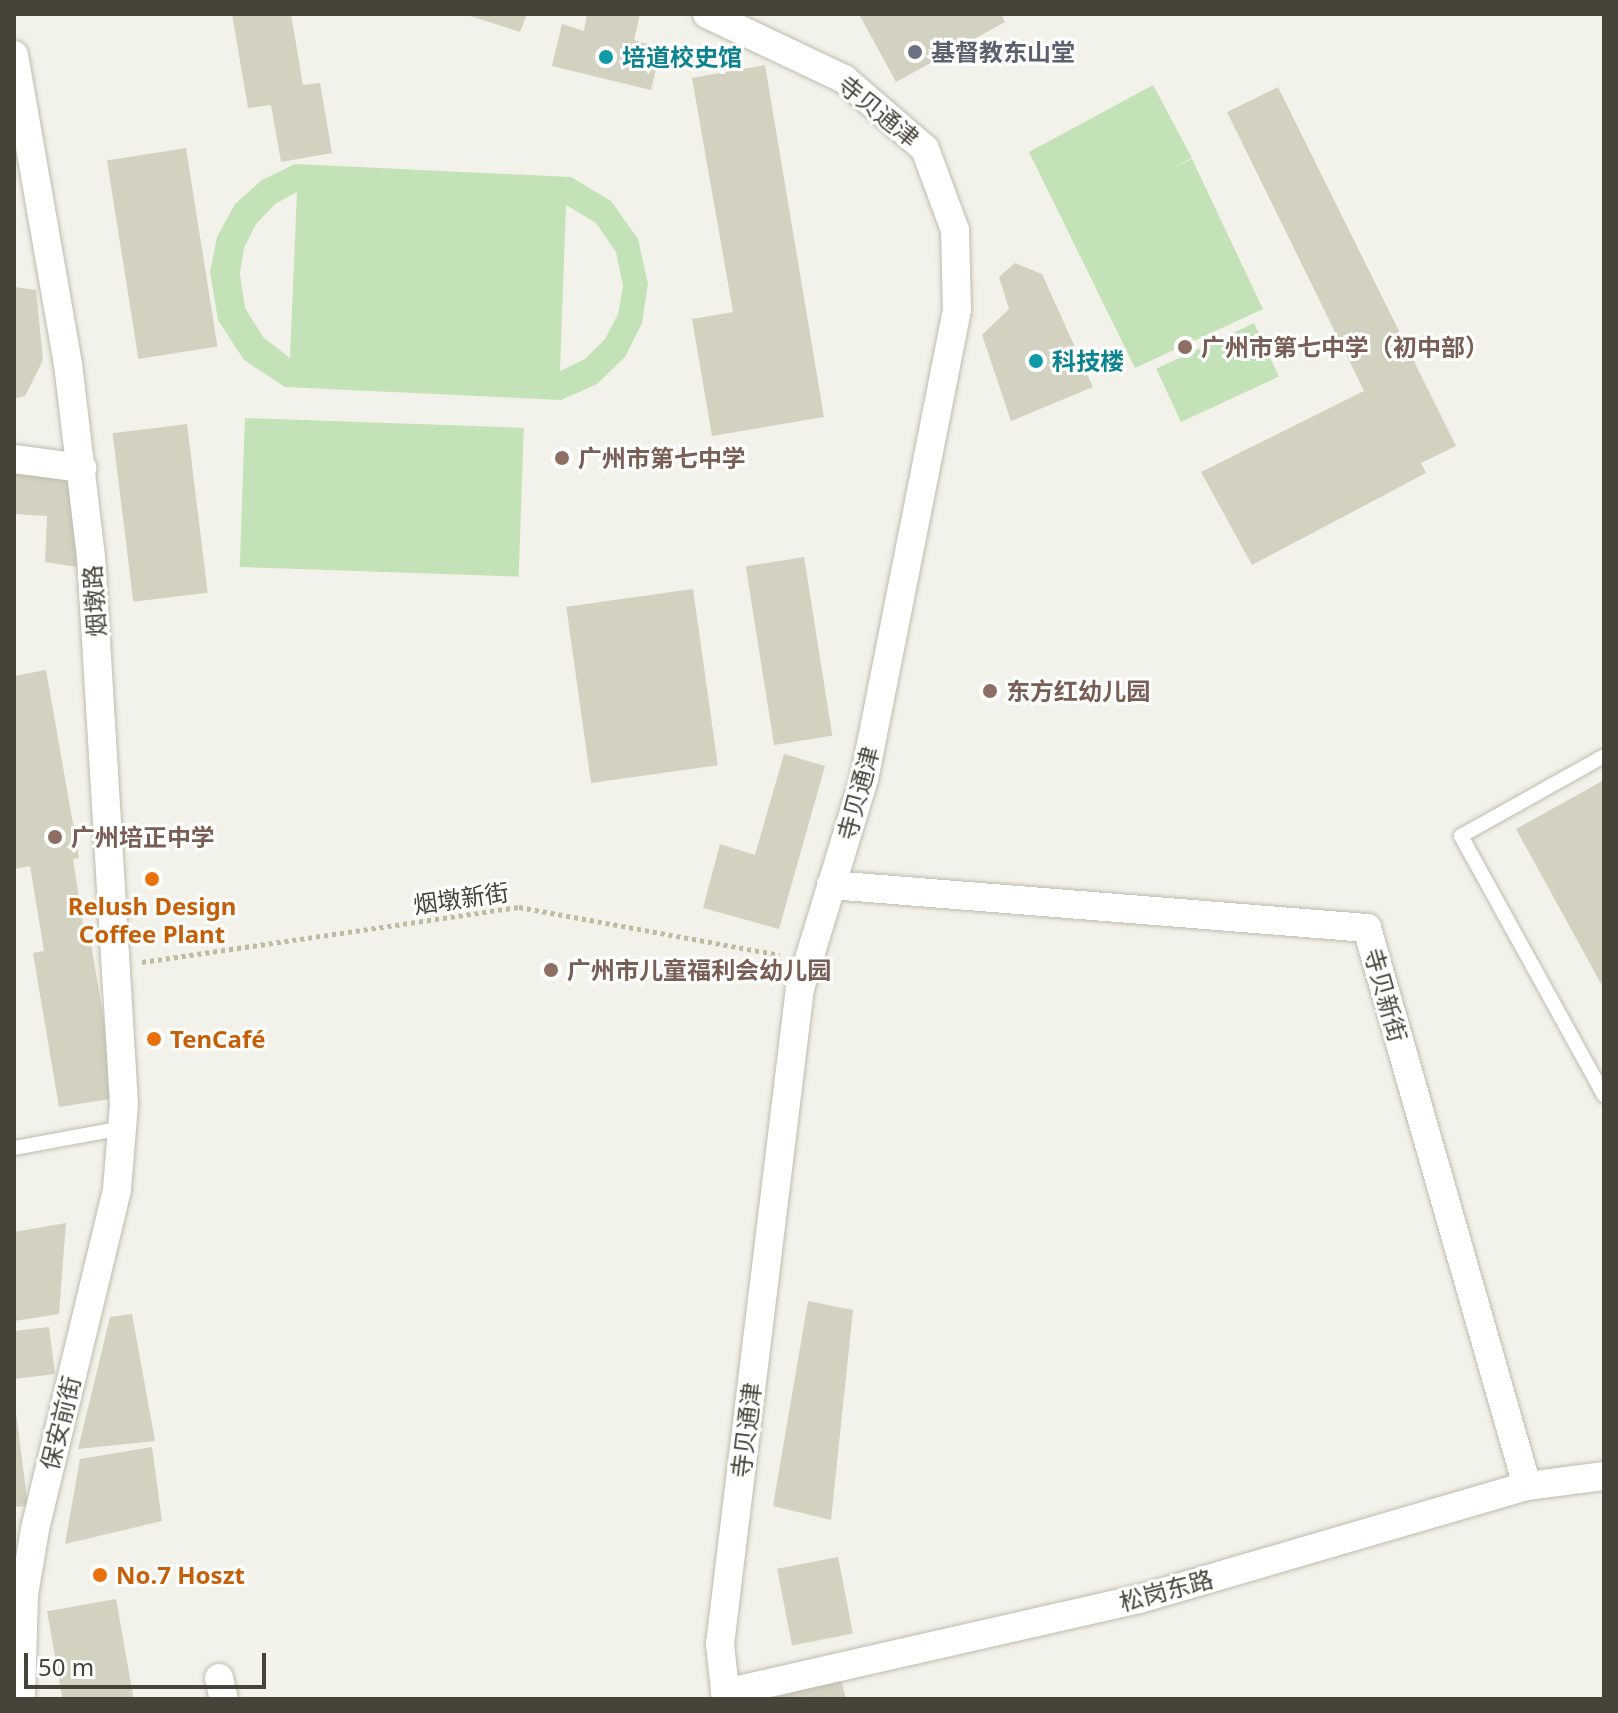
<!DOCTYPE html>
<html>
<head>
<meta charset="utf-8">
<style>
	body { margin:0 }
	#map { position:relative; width:1618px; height:1713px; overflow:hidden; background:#f3f2ea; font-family:"Noto Sans","Noto Sans SC",sans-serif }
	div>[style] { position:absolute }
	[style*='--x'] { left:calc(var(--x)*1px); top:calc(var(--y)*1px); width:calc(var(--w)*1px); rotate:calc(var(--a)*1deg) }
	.green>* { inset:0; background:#c3e2b7; transform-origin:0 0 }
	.building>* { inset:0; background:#d3d1c0; transform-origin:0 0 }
	.path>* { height:5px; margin-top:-2.5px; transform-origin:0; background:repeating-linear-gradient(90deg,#bdbba0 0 4px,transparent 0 8px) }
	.roads { filter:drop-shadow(0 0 2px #bdbcad) drop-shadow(0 0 2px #bdbcad) }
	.service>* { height:14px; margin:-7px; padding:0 7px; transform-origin:7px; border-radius:7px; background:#fff }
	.minor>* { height:28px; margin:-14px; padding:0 14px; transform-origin:14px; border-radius:14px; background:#fff }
	.dots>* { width:22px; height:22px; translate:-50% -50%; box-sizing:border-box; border:4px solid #fff; border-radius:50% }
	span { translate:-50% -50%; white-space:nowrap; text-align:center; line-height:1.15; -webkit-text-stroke:6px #fff; paint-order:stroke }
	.worship-label { font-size:24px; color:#5b616d; font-weight:700 }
	.left { translate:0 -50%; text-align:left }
	.culture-label { font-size:24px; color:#0d838f; font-weight:700 }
	.street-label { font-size:24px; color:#464439 }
	.education-label { font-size:24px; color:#785e54; font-weight:700 }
	.food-label { font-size:24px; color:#c56008; font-weight:700 }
	.frame { position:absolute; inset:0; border:16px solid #464439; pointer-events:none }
	.scale { position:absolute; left:24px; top:1653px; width:242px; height:36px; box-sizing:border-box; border:4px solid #464439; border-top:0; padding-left:10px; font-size:24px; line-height:28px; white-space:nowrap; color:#464439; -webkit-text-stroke:6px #fff; paint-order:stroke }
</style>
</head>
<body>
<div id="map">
	<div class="green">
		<i style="clip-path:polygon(1153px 85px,1192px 158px,1166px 172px,1192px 159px,1263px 309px,1135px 368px,1029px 152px)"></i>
		<i style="clip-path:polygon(evenodd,295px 164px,571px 177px,611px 201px,638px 239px,648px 284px,642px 323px,625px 357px,597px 384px,561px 400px,285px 387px,244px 360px,218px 320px,210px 272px,217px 237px,235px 204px,262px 180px,295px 164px,297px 192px,290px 357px,290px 358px,263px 337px,245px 308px,240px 274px,244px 248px,256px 224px,275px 204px,297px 192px,295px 164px,566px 205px,596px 223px,616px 252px,623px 286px,618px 314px,605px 339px,585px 359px,560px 371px,566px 205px)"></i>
		<i style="left:1254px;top:323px;width:59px;height:108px;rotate:65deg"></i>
		<i style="left:245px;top:418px;width:279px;height:149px;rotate:2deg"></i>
	</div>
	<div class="building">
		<i style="clip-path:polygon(232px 14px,291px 14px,303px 85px,320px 83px,332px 153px,281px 162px,271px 105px,248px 108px)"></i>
		<i style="clip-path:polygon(464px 14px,527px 14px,520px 32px)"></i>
		<i style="clip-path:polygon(587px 14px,640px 14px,634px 40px,661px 48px,651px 90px,552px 66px,562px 24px,584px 31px)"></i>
		<i style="clip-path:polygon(859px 14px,1001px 14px,1005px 22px,896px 82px)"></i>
		<i style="clip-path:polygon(765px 65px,824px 417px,712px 436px,692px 319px,733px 312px,692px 78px)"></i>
		<i style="clip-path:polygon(1278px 87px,1456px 446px,1421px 463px,1426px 473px,1252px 565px,1201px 472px,1364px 391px,1227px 112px)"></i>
		<i style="left:186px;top:148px;width:201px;height:80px;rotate:81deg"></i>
		<i style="clip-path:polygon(1015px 263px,1042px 274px,1093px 387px,1011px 421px,982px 335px,1009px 309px,999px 277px)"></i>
		<i style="clip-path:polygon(14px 287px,36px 290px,43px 360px,25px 396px,14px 399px)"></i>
		<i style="left:187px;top:424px;width:170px;height:75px;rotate:83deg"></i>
		<i style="clip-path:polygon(14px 470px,72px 480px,77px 567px,45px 562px,47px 516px,14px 514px)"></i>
		<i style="left:804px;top:557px;width:181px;height:59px;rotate:81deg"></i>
		<i style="left:693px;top:589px;width:178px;height:128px;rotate:82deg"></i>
		<i style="clip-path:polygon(46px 670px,79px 858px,73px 859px,86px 944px,91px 944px,117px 1098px,59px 1107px,33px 953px,44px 951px,30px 866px,14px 869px,14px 676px)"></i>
		<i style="clip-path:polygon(784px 754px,825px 766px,779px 929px,703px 908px,720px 844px,755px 855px)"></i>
		<i style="clip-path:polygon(1604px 780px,1604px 989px,1516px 829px)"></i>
		<i style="clip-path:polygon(66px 1223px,59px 1314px,14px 1321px,14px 1232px)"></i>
		<i style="clip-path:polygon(808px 1301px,853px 1310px,831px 1520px,773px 1506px)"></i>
		<i style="clip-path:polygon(132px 1314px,155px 1441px,78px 1449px,110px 1317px)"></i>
		<i style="clip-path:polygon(49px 1327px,55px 1374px,14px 1379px,14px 1331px)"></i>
		<i style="clip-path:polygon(14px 1397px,28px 1506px,14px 1507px)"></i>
		<i style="clip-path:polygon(152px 1447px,162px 1521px,65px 1544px,80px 1459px)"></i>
		<i style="left:838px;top:1557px;width:78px;height:62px;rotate:79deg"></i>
		<i style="left:116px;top:1599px;width:102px;height:70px;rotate:80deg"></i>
		<i style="clip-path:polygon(841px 1679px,846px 1699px,772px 1699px,772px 1698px)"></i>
	</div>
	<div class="path">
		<i style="--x:142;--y:962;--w:381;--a:-8.3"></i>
		<i style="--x:519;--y:907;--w:265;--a:10.4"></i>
	</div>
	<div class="roads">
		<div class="service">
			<i style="--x:1604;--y:756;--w:164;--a:150.8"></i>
			<i style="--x:1461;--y:836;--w:296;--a:61.1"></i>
			<i style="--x:14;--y:1148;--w:111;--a:-10.4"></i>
		</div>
		<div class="minor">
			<i style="--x:707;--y:14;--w:152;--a:25.4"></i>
			<i style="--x:844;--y:79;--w:107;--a:40.8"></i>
			<i style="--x:925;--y:149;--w:86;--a:69.7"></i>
			<i style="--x:955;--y:230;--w:80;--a:88.6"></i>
			<i style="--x:957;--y:310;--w:478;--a:101.2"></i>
			<i style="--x:864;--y:779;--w:219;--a:107"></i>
			<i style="--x:800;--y:988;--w:661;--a:96.95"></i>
			<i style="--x:720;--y:1644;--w:55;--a:83.8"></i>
			<i style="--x:14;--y:55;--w:314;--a:80.1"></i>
			<i style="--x:68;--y:364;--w:194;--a:83.2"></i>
			<i style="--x:91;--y:557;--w:548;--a:86.55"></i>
			<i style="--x:124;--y:1104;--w:86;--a:94.7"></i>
			<i style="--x:117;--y:1190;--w:349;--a:103.6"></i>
			<i style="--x:35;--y:1529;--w:67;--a:99.5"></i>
			<i style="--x:24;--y:1595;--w:104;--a:91.7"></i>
			<i style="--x:14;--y:459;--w:69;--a:7.5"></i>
			<i style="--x:831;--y:885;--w:538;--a:4.59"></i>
			<i style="--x:1367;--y:928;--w:580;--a:74"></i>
			<i style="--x:219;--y:1678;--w:22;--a:77"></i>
			<i style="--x:725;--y:1693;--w:426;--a:-12.8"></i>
			<i style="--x:1140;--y:1599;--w:403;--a:-16.3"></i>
			<i style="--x:1527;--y:1486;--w:78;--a:-7.4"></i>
		</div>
	</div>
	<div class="dots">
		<i style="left:915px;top:52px;background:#6b7280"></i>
		<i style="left:606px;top:57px;background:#0f9aa8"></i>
		<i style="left:1185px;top:347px;background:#8d6e63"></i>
		<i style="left:1036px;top:361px;background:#0f9aa8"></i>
		<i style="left:562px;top:458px;background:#8d6e63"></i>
		<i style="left:990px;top:691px;background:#8d6e63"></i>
		<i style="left:55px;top:837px;background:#8d6e63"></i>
		<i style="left:152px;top:879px;background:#e8710a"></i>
		<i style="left:551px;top:970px;background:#8d6e63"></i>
		<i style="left:154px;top:1039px;background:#e8710a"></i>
		<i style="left:100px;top:1575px;background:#e8710a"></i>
	</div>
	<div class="worship-label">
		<span class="left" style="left:931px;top:52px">基督教东山堂</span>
	</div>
	<div class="culture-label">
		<span class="left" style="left:622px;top:57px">培道校史馆</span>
		<span class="left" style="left:1052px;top:361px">科技楼</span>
	</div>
	<div class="street-label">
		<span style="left:879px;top:111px;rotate:39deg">寺贝通津</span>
		<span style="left:94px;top:601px;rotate:-94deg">烟墩路</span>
		<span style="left:858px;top:793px;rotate:-75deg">寺贝通津</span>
		<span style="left:461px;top:898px;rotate:-8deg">烟墩新街</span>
		<span style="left:1386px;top:995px;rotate:74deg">寺贝新街</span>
		<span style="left:60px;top:1423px;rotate:-76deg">保安前街</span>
		<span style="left:746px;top:1430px;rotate:-83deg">寺贝通津</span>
		<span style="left:1166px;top:1590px;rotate:-15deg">松岗东路</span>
	</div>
	<div class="education-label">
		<span class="left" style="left:1201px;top:347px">广州市第七中学（初中部）</span>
		<span class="left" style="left:578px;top:458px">广州市第七中学</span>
		<span class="left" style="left:1006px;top:691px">东方红幼儿园</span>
		<span class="left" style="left:71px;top:837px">广州培正中学</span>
		<span class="left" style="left:567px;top:970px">广州市儿童福利会幼儿园</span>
	</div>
	<div class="food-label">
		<span style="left:152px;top:920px">Relush Design<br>Coffee Plant</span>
		<span class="left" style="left:170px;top:1039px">TenCafé</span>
		<span class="left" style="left:116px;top:1575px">No.7 Hoszt</span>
	</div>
	<div class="frame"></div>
	<div class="scale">50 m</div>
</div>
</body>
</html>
